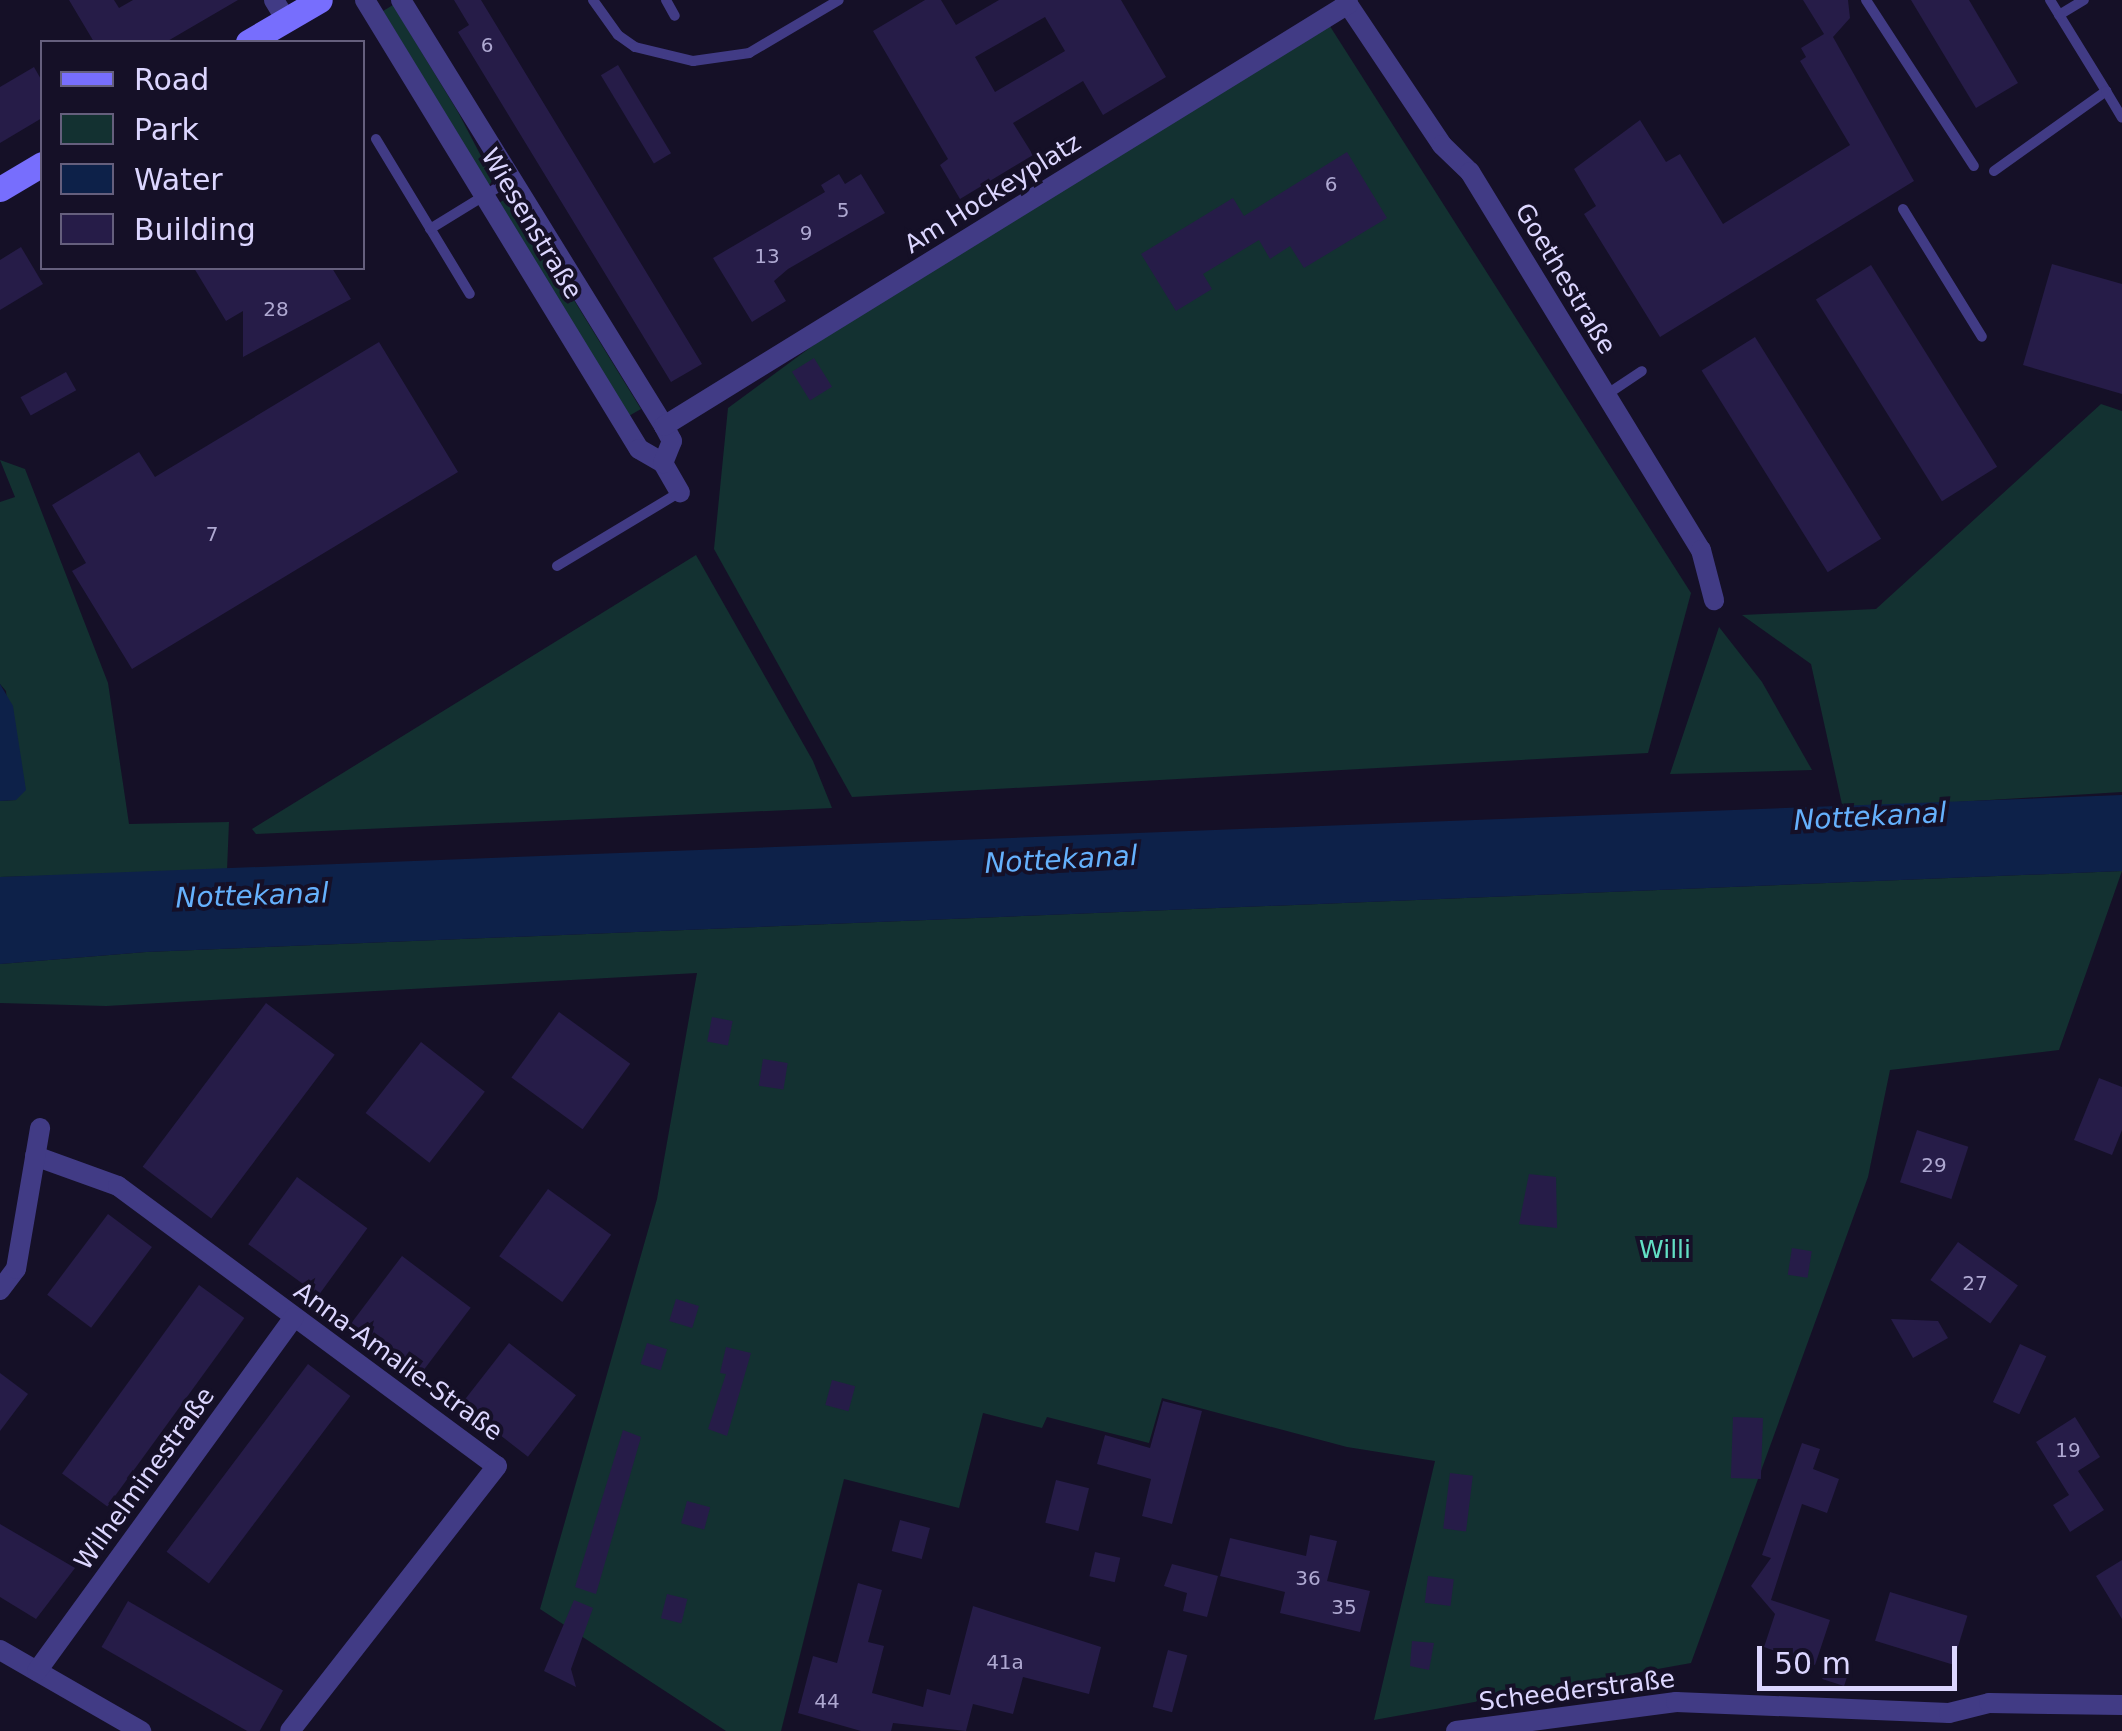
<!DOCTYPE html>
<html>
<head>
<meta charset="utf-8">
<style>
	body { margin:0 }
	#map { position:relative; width:2122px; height:1731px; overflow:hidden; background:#151027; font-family:"DejaVu Sans",sans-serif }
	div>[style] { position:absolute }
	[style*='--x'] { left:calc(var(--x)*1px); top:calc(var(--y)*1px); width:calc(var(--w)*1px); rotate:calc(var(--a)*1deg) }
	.green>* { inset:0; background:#133131 }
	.water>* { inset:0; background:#0d2149 }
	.building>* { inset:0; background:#261c48; transform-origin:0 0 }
	.service>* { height:10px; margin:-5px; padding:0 5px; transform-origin:5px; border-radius:5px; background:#413b85 }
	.minor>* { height:20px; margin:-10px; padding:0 10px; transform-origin:10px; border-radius:10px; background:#413b85 }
	.secondary>* { height:25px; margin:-12.5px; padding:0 12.5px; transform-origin:12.5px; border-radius:12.5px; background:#776efd }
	span { translate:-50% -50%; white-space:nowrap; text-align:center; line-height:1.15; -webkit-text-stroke:8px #151027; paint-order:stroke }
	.number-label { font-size:20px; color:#aea8d1 }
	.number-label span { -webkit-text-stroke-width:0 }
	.street-label { font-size:25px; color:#dcd6ff }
	.park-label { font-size:25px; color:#62dfc4 }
	.water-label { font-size:28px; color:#65b1fd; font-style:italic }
	.legend { position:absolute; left:40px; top:40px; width:325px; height:230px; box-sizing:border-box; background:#151027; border:2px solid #655f7d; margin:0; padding:12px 18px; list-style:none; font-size:30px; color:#dcd6ff }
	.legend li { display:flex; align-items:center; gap:20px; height:50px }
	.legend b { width:50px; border:2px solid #655f7d }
	.scale { position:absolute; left:1757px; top:1646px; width:200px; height:45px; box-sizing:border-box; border:5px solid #dcd6ff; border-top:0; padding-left:12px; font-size:30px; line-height:35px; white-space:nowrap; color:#dcd6ff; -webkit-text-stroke:8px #151027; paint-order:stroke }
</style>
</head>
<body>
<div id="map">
	<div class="green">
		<i style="clip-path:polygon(393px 5px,458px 112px,493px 179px,489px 186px,383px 11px)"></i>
		<i style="clip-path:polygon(1326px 20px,1691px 593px,1648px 753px,852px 797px,714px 549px,728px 408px,830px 333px)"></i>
		<i style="clip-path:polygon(510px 196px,641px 409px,627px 417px,499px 203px)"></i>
		<i style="clip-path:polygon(2101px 404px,2122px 411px,2122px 792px,1843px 809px,1811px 664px,1742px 615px,1876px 609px)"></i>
		<i style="clip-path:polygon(0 460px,25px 469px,108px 683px,129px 824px,229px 822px,227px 871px,0 877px,0 801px,16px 800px,6px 691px,0 684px,0 502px,15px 497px)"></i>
		<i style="clip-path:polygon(696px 555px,813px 761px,832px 808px,256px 834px,252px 829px)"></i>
		<i style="clip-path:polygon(1719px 627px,1762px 682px,1812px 770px,1670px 774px)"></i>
		<i style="clip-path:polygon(2122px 871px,2059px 1050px,1890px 1070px,1868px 1177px,1691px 1663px,1374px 1720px,1435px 1461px,1347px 1447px,1162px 1398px,1149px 1443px,1047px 1417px,1042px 1428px,983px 1413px,959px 1508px,844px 1479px,781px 1731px,726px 1731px,540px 1609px,657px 1199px,697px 973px,106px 1006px,0 1003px,0 964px,146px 952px)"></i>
	</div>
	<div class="water">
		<i style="clip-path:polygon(0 684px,13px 706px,26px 790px,16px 800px,0 801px)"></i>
		<i style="clip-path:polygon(2122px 795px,2122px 871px,146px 952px,0 964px,0 877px)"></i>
	</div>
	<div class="building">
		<i style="clip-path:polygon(69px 0,114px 0,119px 8px,133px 0,238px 0,166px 42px,94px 42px)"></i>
		<i style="clip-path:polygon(454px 0,481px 0,702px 364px,671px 382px,458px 32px,469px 25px)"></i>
		<i style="clip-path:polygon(evenodd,925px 0,941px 0,956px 25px,999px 0,1121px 0,1166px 77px,1103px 115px,1083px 81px,1013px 123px,1033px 155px,960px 199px,940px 165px,948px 159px,873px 31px,925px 0,1045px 17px,1065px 51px,995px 92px,975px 57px,1045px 17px)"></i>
		<i style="clip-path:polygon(1803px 0,1848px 0,1850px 18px,1833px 37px,1914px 181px,1660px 337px,1584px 214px,1596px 206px,1574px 169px,1640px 120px,1666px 162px,1680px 154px,1723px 224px,1850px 145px,1800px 61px,1806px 57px,1801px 48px,1824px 34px)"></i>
		<i style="clip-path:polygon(1911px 0,1969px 0,2018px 83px,1976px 108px)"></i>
		<i style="left:618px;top:65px;width:103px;height:20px;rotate:59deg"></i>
		<i style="clip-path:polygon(34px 67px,42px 81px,42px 118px,0 143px,0 87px)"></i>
		<i style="clip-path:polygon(1347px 152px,1387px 218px,1304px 268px,1290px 246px,1270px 259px,1259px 240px,1203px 274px,1212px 289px,1176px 311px,1141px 254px,1233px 198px,1244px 216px)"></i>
		<i style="clip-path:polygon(839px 174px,845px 184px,861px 174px,885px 213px,788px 269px,774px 281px,786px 301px,752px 322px,713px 258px,825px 192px,821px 185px)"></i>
		<i style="clip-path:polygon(21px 247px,43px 284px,0 310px,0 260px)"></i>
		<i style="clip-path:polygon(2052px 264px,2122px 284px,2122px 394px,2023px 365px)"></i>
		<i style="left:1871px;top:265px;width:238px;height:65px;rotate:58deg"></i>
		<i style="clip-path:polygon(194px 268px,332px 268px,351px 299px,243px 357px,243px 311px,226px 321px)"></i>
		<i style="left:1755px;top:337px;width:238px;height:63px;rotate:58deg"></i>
		<i style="clip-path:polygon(379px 342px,458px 472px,132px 669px,72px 571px,86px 563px,52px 505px,139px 452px,155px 477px)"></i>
		<i style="left:814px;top:358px;width:34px;height:26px;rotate:58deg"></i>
		<i style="left:66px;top:372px;width:21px;height:52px;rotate:61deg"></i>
		<i style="left:266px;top:1003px;width:86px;height:205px;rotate:37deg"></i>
		<i style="left:559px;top:1012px;width:88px;height:81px;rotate:36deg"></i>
		<i style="left:712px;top:1017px;width:21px;height:25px;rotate:11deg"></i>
		<i style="left:421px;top:1042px;width:81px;height:90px;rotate:38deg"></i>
		<i style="left:763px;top:1059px;width:25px;height:27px;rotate:9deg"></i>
		<i style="clip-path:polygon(2099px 1078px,2122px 1087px,2122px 1130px,2112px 1155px,2074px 1140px)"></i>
		<i style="left:1917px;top:1130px;width:54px;height:55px;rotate:18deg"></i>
		<i style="clip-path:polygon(1529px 1174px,1556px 1177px,1557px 1228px,1519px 1224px)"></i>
		<i style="left:297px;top:1177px;width:87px;height:83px;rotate:36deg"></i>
		<i style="left:548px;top:1189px;width:78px;height:83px;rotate:36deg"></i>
		<i style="left:108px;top:1214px;width:55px;height:101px;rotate:37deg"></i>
		<i style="left:1958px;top:1242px;width:74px;height:47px;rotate:36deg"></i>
		<i style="left:1792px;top:1248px;width:20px;height:27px;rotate:9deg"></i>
		<i style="left:402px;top:1256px;width:86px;height:84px;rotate:37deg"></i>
		<i style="left:199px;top:1285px;width:56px;height:233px;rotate:36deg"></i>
		<i style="left:676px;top:1299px;width:24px;height:23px;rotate:17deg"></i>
		<i style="clip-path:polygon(1891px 1319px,1938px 1321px,1948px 1338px,1913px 1358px)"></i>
		<i style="left:509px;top:1343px;width:85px;height:78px;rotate:38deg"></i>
		<i style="left:647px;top:1343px;width:21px;height:22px;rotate:17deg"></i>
		<i style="left:2020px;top:1344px;width:29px;height:64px;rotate:25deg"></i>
		<i style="clip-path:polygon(726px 1347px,751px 1353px,727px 1436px,708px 1429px,726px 1374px,720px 1373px)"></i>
		<i style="left:308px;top:1364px;width:53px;height:235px;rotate:37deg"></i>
		<i style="clip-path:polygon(0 1373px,28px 1394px,0 1431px)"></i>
		<i style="left:832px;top:1380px;width:24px;height:26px;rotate:15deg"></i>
		<i style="clip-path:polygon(1163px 1401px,1202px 1411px,1172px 1524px,1142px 1516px,1151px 1479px,1097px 1464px,1105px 1435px,1150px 1448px)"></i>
		<i style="left:1733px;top:1417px;width:30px;height:61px;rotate:2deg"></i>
		<i style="clip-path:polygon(2075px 1417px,2100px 1457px,2078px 1471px,2104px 1510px,2070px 1532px,2053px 1505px,2069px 1495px,2036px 1442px)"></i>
		<i style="clip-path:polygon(623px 1430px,641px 1437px,596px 1594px,575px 1587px)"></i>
		<i style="clip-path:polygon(1802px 1443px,1820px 1449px,1813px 1469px,1839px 1479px,1827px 1513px,1802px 1504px,1771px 1600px,1830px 1620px,1815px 1665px,1764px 1647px,1775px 1614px,1751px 1586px,1771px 1558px,1762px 1555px)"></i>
		<i style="left:1450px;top:1473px;width:23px;height:56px;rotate:7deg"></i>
		<i style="left:1056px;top:1480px;width:34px;height:44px;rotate:14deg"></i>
		<i style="left:687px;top:1501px;width:24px;height:23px;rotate:15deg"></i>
		<i style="left:900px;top:1520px;width:31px;height:32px;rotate:15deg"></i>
		<i style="clip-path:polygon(0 1524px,75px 1568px,36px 1619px,0 1597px)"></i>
		<i style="clip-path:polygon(1310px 1535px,1337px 1541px,1327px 1581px,1370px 1591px,1360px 1632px,1280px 1613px,1285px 1592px,1220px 1576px,1230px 1538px,1306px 1556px)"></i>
		<i style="left:1095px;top:1552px;width:26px;height:25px;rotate:13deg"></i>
		<i style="clip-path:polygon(2122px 1560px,2122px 1619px,2096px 1576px)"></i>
		<i style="clip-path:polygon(1172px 1564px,1218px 1576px,1207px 1617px,1183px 1611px,1187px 1593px,1164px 1586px)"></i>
		<i style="left:1428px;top:1576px;width:26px;height:27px;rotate:7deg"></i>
		<i style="clip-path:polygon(858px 1583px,882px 1590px,868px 1642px,884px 1646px,872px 1693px,923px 1707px,927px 1689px,950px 1695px,973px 1606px,1101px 1647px,1089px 1694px,1023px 1677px,1013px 1714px,973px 1704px,966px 1731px,893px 1723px,891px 1731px,861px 1731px,798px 1713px,813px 1656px,837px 1663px)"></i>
		<i style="left:1890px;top:1592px;width:81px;height:51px;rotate:17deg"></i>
		<i style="left:667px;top:1594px;width:21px;height:25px;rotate:14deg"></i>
		<i style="clip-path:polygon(574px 1600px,593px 1608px,571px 1669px,576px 1687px,544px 1671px)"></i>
		<i style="left:128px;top:1601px;width:179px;height:53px;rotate:30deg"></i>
		<i style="clip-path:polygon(1412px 1641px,1434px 1643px,1429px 1670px,1410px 1666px)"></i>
		<i style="left:1168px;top:1650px;width:20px;height:59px;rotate:15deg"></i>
		<i style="left:1829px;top:1658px;width:23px;height:22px;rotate:18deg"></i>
	</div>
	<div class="service">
		<i style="--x:593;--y:0;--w:43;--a:54.5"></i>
		<i style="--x:618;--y:35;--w:21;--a:35"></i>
		<i style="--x:635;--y:47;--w:60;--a:13.6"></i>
		<i style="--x:693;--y:61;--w:57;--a:-8.1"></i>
		<i style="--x:749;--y:53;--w:104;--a:-30.5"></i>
		<i style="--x:666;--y:0;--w:18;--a:61"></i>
		<i style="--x:1866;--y:0;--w:198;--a:57"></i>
		<i style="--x:2050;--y:0;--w:107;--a:58.4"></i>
		<i style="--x:2059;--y:15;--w:29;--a:-31"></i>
		<i style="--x:376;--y:139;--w:181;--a:58.8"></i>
		<i style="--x:1994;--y:171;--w:138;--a:-35.5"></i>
		<i style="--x:2106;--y:91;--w:31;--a:59"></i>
		<i style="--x:1903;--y:209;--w:150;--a:58.3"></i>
		<i style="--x:430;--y:229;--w:94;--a:-31.5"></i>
		<i style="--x:1606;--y:395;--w:43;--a:-33.7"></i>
		<i style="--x:557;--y:566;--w:144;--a:-31"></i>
	</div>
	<div class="minor">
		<i style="--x:274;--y:0;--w:23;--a:59"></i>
		<i style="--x:365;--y:0;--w:526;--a:58.61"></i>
		<i style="--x:639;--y:449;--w:28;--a:30"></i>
		<i style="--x:663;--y:463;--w:34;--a:60"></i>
		<i style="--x:401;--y:0;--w:501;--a:58.31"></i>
		<i style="--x:664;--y:426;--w:17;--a:62"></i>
		<i style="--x:672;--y:441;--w:24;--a:112"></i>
		<i style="--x:1345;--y:0;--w:174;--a:56.2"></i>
		<i style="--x:1442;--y:145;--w:39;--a:44"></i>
		<i style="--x:1470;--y:172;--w:443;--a:58.6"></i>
		<i style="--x:1701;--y:550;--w:52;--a:75.4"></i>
		<i style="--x:664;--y:426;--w:804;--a:-31.67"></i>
		<i style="--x:35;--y:1156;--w:88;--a:19.9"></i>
		<i style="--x:118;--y:1186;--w:471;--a:36.5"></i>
		<i style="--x:497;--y:1466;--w:336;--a:128"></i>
		<i style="--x:0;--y:1290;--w:26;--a:-53"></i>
		<i style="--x:16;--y:1269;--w:143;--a:-80.3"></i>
		<i style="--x:0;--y:1650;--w:163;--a:29.9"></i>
		<i style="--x:37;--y:1671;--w:437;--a:-54"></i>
		<i style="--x:1456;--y:1731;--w:222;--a:-7.5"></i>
		<i style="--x:1676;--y:1702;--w:273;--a:2.3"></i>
		<i style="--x:1949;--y:1713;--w:41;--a:-14"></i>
		<i style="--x:1989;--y:1703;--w:133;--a:0.9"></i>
	</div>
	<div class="secondary">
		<i style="--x:248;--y:42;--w:83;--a:-30.3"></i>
		<i style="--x:0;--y:189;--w:49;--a:-30.8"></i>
	</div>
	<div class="number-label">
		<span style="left:487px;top:45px">6</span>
		<span style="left:1331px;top:184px">6</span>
		<span style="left:843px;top:210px">5</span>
		<span style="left:806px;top:233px">9</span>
		<span style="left:767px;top:256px">13</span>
		<span style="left:276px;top:309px">28</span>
		<span style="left:212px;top:534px">7</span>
		<span style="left:1934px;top:1165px">29</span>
		<span style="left:1975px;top:1283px">27</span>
		<span style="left:2068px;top:1450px">19</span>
		<span style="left:1308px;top:1578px">36</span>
		<span style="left:1344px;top:1607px">35</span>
		<span style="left:1005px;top:1662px">41a</span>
		<span style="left:827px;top:1701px">44</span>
	</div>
	<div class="street-label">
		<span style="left:993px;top:194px;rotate:-32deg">Am Hockeyplatz</span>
		<span style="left:531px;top:224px;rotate:59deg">Wiesenstraße</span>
		<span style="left:1565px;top:279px;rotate:59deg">Goethestraße</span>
		<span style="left:398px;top:1362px;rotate:36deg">Anna-Amalie-Straße</span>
		<span style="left:145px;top:1479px;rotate:-54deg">Wilhelminestraße</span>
		<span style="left:1577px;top:1691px;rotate:-7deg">Scheederstraße</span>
	</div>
	<div class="park-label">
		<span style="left:1665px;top:1250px">Willi</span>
	</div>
	<div class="water-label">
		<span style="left:1870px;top:817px;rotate:-3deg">Nottekanal</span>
		<span style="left:1061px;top:860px;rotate:-3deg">Nottekanal</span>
		<span style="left:252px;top:896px;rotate:-2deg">Nottekanal</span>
	</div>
	<ul class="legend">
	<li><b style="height:12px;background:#776efd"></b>Road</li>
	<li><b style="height:28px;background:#133131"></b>Park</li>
	<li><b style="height:28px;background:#0d2149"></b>Water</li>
	<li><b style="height:28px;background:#261c48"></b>Building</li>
	</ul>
	<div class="scale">50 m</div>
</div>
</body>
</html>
